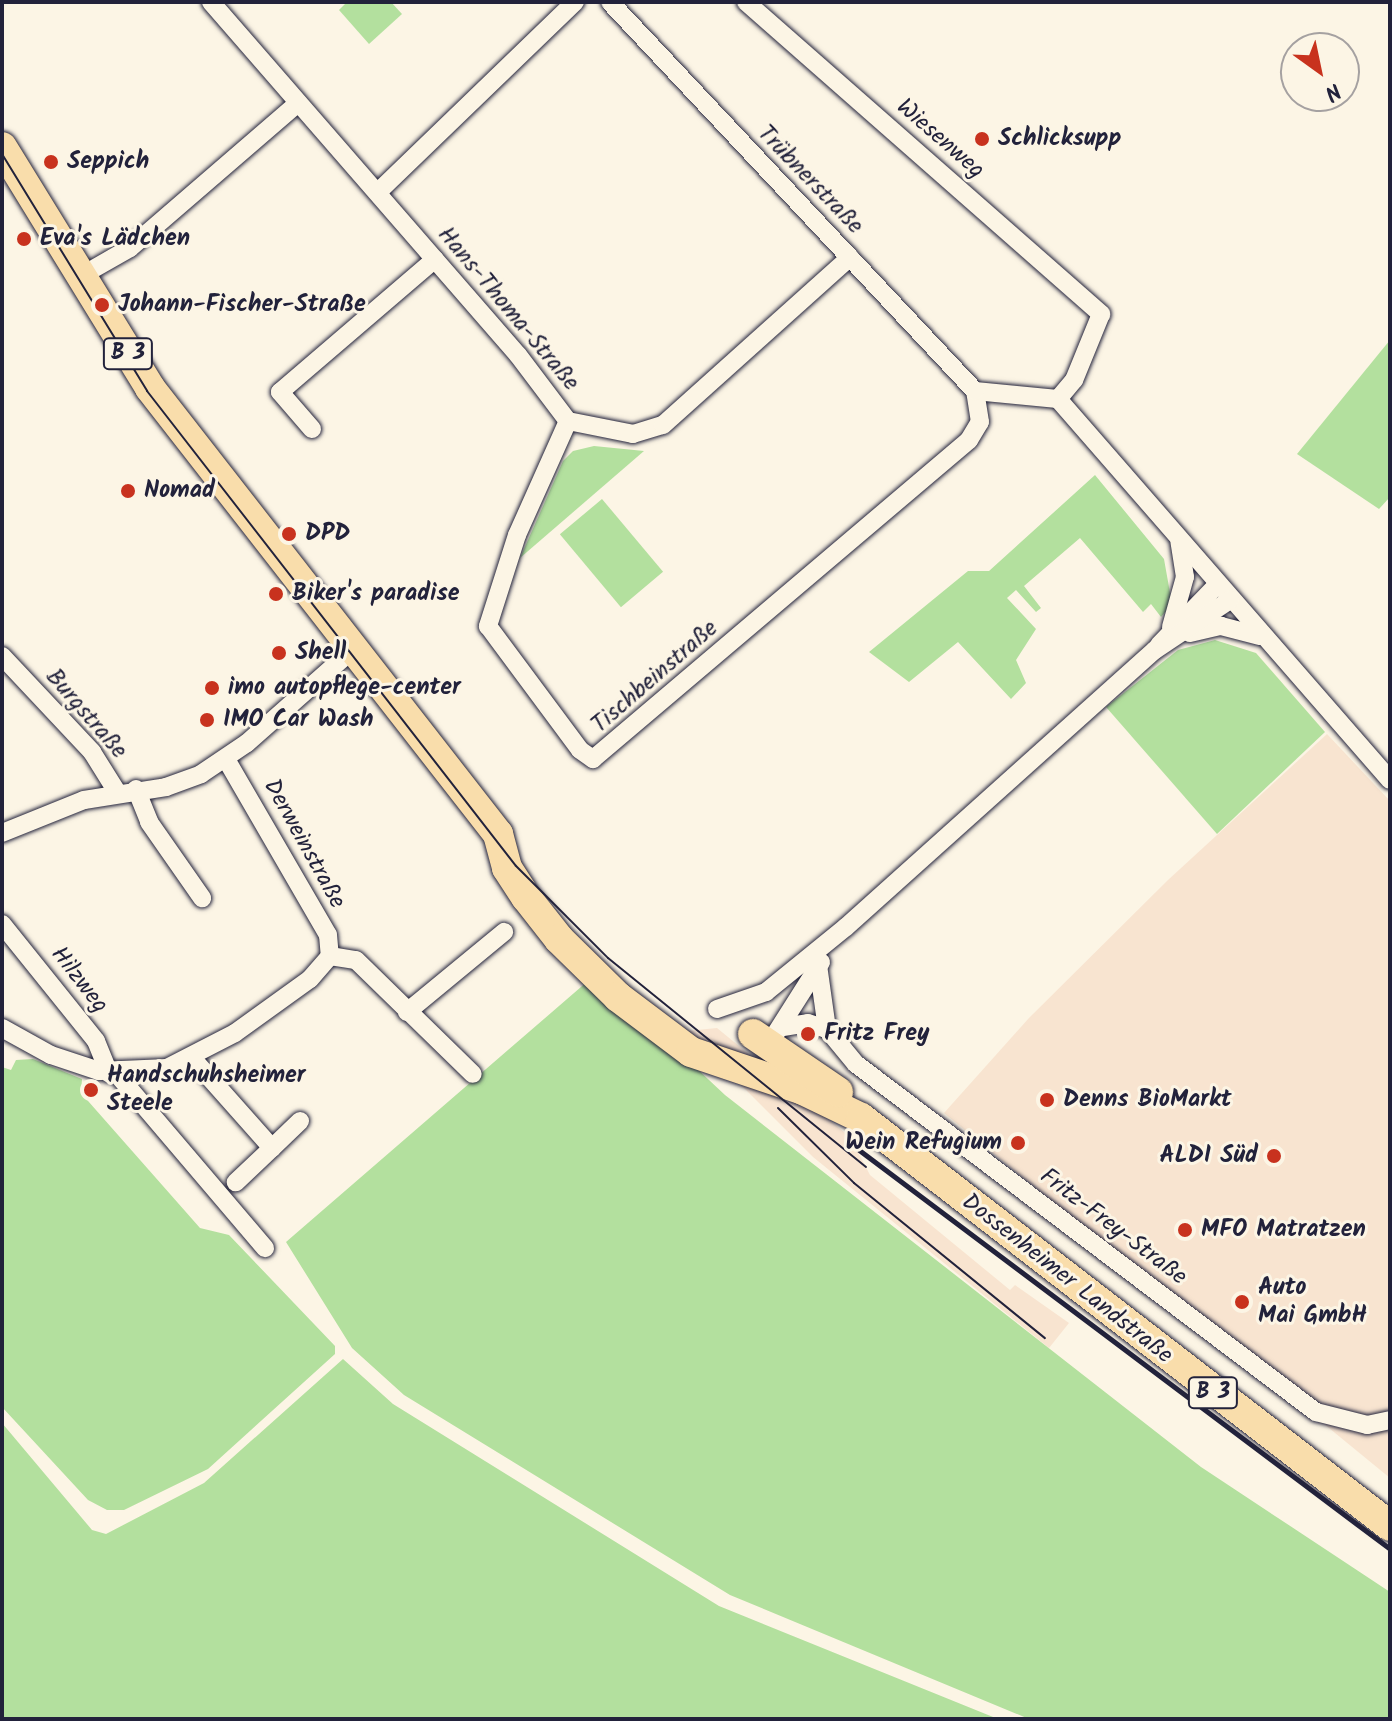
<!DOCTYPE html>
<html>
<head>
<meta charset="utf-8">
<style>
	body { margin:0 }
	#map { position:relative; width:1392px; height:1721px; overflow:hidden; background:#fcf5e5; font-family:Kalam,sans-serif }
	div>[style] { position:absolute }
	[style*='--x'] { left:calc(var(--x)*1px); top:calc(var(--y)*1px); width:calc(var(--w)*1px); rotate:calc(var(--a)*1deg) }
	.built>* { inset:0; background:#f8e4d0 }
	.green>* { inset:0; background:#b3e09e; transform-origin:0 0 }
	.roads { filter:drop-shadow(0 0 2px #22223b) drop-shadow(0 0 2px #22223b) }
	.street>* { height:18px; margin:-9px; padding:0 9px; transform-origin:9px; border-radius:9px; background:#fcf5e5 }
	.primary>* { height:30px; margin:-15px; padding:0 15px; transform-origin:15px; border-radius:15px; background:#f9ddab }
	.tram>* { height:2px; margin:-1px; padding:0 1px; transform-origin:1px; border-radius:1px; background:#22223b }
	.rail>* { height:5px; margin:-2.5px; padding:0 2.5px; transform-origin:2.5px; border-radius:2.5px; background:#22223b }
	.dots>* { width:22px; height:22px; translate:-50% -50%; box-sizing:border-box; border:4px solid #fcf5e5; border-radius:50% }
	span { translate:-50% -50%; white-space:nowrap; text-align:center; line-height:1.15; -webkit-text-stroke:6px #fcf5e5; paint-order:stroke }
	.shield-label span { padding:2px 6px; background:#fcf5e5; border:2px solid; border-radius:6px; -webkit-text-stroke-width:0 }
	.shield-label { font-size:22px; color:#22223b; font-weight:700 }
	.street-label { font-size:24px; color:#22223b }
	.poi-label { font-size:24px; color:#22223b; font-weight:700 }
	.left { translate:0 -50%; text-align:left }
	.right { translate:-100% -50%; text-align:right }
	.frame { position:absolute; inset:0; border:4px solid #22223b; pointer-events:none }
	.north { position:absolute; left:1280px; top:32px; width:80px; height:80px; box-sizing:border-box; background:#fcf5e5; border:2px solid #a5a1a1; border-radius:50%; rotate:147deg; font-size:22px; font-weight:700; line-height:32px; text-align:center; color:#22223b }
	.north::after { content:''; display:block; margin:auto; width:28px; height:36px; background:#c8321e; clip-path:polygon(50% 0,100% 100%,50% 72%,0 100%) }
</style>
</head>
<body>
<div id="map">
	<div class="built">
		<i style="clip-path:polygon(1327px 734px,1390px 801px,1390px 1478px,944px 1113px,1029px 1018px,1168px 880px)"></i>
		<i style="clip-path:polygon(717px 1028px,850px 1137px,870px 1175px,1010px 1290px,1015px 1285px,1069px 1323px,1049px 1348px,813px 1157px,687px 1031px)"></i>
	</div>
	<div class="green">
		<i style="clip-path:polygon(347px 2px,391px 2px,402px 14px,369px 44px,339px 10px)"></i>
		<i style="clip-path:polygon(1390px 340px,1390px 497px,1379px 509px,1297px 454px)"></i>
		<i style="clip-path:polygon(594px 446px,644px 451px,520px 558px,563px 461px,573px 451px)"></i>
		<i style="clip-path:polygon(1095px 475px,1164px 559px,1172px 604px,1161px 617px,1151px 604px,1143px 612px,1080px 538px,1024px 586px,1041px 608px,1036px 612px,1016px 590px,1007px 598px,1036px 629px,1016px 660px,1026px 683px,1011px 699px,958px 642px,909px 682px,869px 652px,968px 571px,989px 571px)"></i>
		<i style="left:602px;top:499px;width:95px;height:55px;rotate:50deg"></i>
		<i style="clip-path:polygon(1215px 640px,1256px 653px,1325px 732px,1217px 834px,1106px 707px,1178px 650px)"></i>
		<i style="clip-path:polygon(596px 974px,725px 1095px,1201px 1467px,1390px 1592px,1390px 1719px,1029px 1719px,730px 1595px,404px 1395px,352px 1348px,286px 1242px)"></i>
		<i style="clip-path:polygon(33px 1059px,82px 1079px,81px 1093px,200px 1228px,229px 1235px,335px 1346px,335px 1354px,208px 1469px,124px 1510px,107px 1510px,88px 1500px,2px 1407px,2px 1067px,11px 1070px,16px 1060px)"></i>
		<i style="clip-path:polygon(343px 1359px,393px 1404px,719px 1606px,998px 1719px,2px 1719px,2px 1423px,92px 1530px,106px 1534px,204px 1483px)"></i>
	</div>
	<div class="roads">
		<div class="street">
			<i style="--x:211;--y:2;--w:468;--a:49"></i>
			<i style="--x:518;--y:355;--w:83;--a:52.9"></i>
			<i style="--x:568;--y:421;--w:66;--a:11.3"></i>
			<i style="--x:633;--y:434;--w:31;--a:-17"></i>
			<i style="--x:663;--y:425;--w:251;--a:-41.9"></i>
			<i style="--x:746;--y:2;--w:473;--a:41.3"></i>
			<i style="--x:1101;--y:314;--w:71;--a:112.2"></i>
			<i style="--x:1074;--y:380;--w:25;--a:130"></i>
			<i style="--x:378;--y:192;--w:274;--a:-44"></i>
			<i style="--x:95;--y:268;--w:40;--a:-29.7"></i>
			<i style="--x:130;--y:248;--w:222;--a:-40.8"></i>
			<i style="--x:975;--y:391;--w:83;--a:5.5"></i>
			<i style="--x:1058;--y:399;--w:505;--a:48.93"></i>
			<i style="--x:568;--y:421;--w:125;--a:114.1"></i>
			<i style="--x:517;--y:535;--w:96;--a:107.7"></i>
			<i style="--x:488;--y:626;--w:154;--a:53.4"></i>
			<i style="--x:580;--y:750;--w:16;--a:35"></i>
			<i style="--x:593;--y:759;--w:493;--a:-40.3"></i>
			<i style="--x:969;--y:440;--w:21;--a:-59"></i>
			<i style="--x:980;--y:422;--w:31;--a:-99"></i>
			<i style="--x:975;--y:391;--w:533;--a:-133.18"></i>
			<i style="--x:312;--y:429;--w:49;--a:-130.9"></i>
			<i style="--x:280;--y:392;--w:204;--a:-40.6"></i>
			<i style="--x:1171;--y:627;--w:52;--a:-74.4"></i>
			<i style="--x:1185;--y:577;--w:36;--a:-99"></i>
			<i style="--x:1190;--y:633;--w:32;--a:-13"></i>
			<i style="--x:1221;--y:626;--w:40;--a:14.4"></i>
			<i style="--x:1159;--y:645;--w:83;--a:-46"></i>
			<i style="--x:2;--y:656;--w:132;--a:46.8"></i>
			<i style="--x:92;--y:752;--w:47;--a:58"></i>
			<i style="--x:226;--y:759;--w:203;--a:59.9"></i>
			<i style="--x:328;--y:935;--w:21;--a:85"></i>
			<i style="--x:136;--y:789;--w:35;--a:68"></i>
			<i style="--x:149;--y:822;--w:93;--a:55.1"></i>
			<i style="--x:2;--y:833;--w:88;--a:-21.9"></i>
			<i style="--x:84;--y:800;--w:83;--a:-9"></i>
			<i style="--x:166;--y:787;--w:37;--a:-20"></i>
			<i style="--x:201;--y:774;--w:55;--a:-34"></i>
			<i style="--x:247;--y:743;--w:140;--a:-41.5"></i>
			<i style="--x:2;--y:924;--w:150;--a:51.2"></i>
			<i style="--x:96;--y:1041;--w:35;--a:68"></i>
			<i style="--x:330;--y:956;--w:26;--a:9"></i>
			<i style="--x:356;--y:960;--w:163;--a:44.3"></i>
			<i style="--x:818;--y:965;--w:65;--a:82"></i>
			<i style="--x:827;--y:1029;--w:45;--a:50.4"></i>
			<i style="--x:856;--y:1064;--w:577;--a:37.11"></i>
			<i style="--x:1316;--y:1412;--w:53;--a:14.3"></i>
			<i style="--x:1367;--y:1425;--w:24;--a:-12"></i>
			<i style="--x:717;--y:1009;--w:52;--a:-19.1"></i>
			<i style="--x:766;--y:992;--w:103;--a:-39.1"></i>
			<i style="--x:846;--y:927;--w:415;--a:-41.9"></i>
			<i style="--x:1155;--y:650;--w:90;--a:-33.7"></i>
			<i style="--x:407;--y:1012;--w:126;--a:-39.5"></i>
			<i style="--x:783;--y:1027;--w:25;--a:-9"></i>
			<i style="--x:808;--y:1023;--w:20;--a:18"></i>
			<i style="--x:2;--y:1028;--w:56;--a:28.9"></i>
			<i style="--x:51;--y:1055;--w:51;--a:18.4"></i>
			<i style="--x:99;--y:1071;--w:68;--a:-2.5"></i>
			<i style="--x:167;--y:1068;--w:76;--a:-27.2"></i>
			<i style="--x:235;--y:1033;--w:92;--a:-35.8"></i>
			<i style="--x:310;--y:979;--w:30;--a:-49"></i>
			<i style="--x:769;--y:1044;--w:97;--a:-57.6"></i>
			<i style="--x:193;--y:1059;--w:119;--a:48.4"></i>
			<i style="--x:272;--y:1148;--w:50;--a:136.6"></i>
			<i style="--x:116;--y:1073;--w:230;--a:49.6"></i>
			<i style="--x:272;--y:1148;--w:39;--a:-44"></i>
		</div>
		<div class="primary">
			<i style="--x:2;--y:147;--w:283;--a:58.4"></i>
			<i style="--x:150;--y:388;--w:566;--a:52.04"></i>
			<i style="--x:498;--y:834;--w:35;--a:75"></i>
			<i style="--x:507;--y:868;--w:35;--a:57"></i>
			<i style="--x:526;--y:897;--w:53;--a:51.8"></i>
			<i style="--x:559;--y:939;--w:83;--a:44.5"></i>
			<i style="--x:618;--y:997;--w:91;--a:37"></i>
			<i style="--x:691;--y:1052;--w:118;--a:18.7"></i>
			<i style="--x:803;--y:1090;--w:64;--a:25.8"></i>
			<i style="--x:861;--y:1118;--w:668;--a:37.64"></i>
			<i style="--x:753;--y:1034;--w:103;--a:34.3"></i>
		</div>
	</div>
	<div class="tram">
		<i style="--x:2;--y:154;--w:278;--a:58.5"></i>
		<i style="--x:147;--y:391;--w:601;--a:52.16"></i>
		<i style="--x:516;--y:866;--w:130;--a:45"></i>
		<i style="--x:608;--y:958;--w:332;--a:39"></i>
		<i style="--x:778;--y:1108;--w:107;--a:44.6"></i>
		<i style="--x:854;--y:1183;--w:246;--a:39.1"></i>
	</div>
	<div class="rail">
		<i style="--x:851;--y:1144;--w:674;--a:36.92"></i>
	</div>
	<div class="dots">
		<i style="left:982px;top:139px;background:#c8321e"></i>
		<i style="left:51px;top:162px;background:#c8321e"></i>
		<i style="left:24px;top:239px;background:#c8321e"></i>
		<i style="left:102px;top:305px;background:#c8321e"></i>
		<i style="left:128px;top:491px;background:#c8321e"></i>
		<i style="left:289px;top:534px;background:#c8321e"></i>
		<i style="left:276px;top:594px;background:#c8321e"></i>
		<i style="left:279px;top:653px;background:#c8321e"></i>
		<i style="left:212px;top:688px;background:#c8321e"></i>
		<i style="left:207px;top:720px;background:#c8321e"></i>
		<i style="left:808px;top:1034px;background:#c8321e"></i>
		<i style="left:91px;top:1090px;background:#c8321e"></i>
		<i style="left:1047px;top:1100px;background:#c8321e"></i>
		<i style="left:1018px;top:1143px;background:#c8321e"></i>
		<i style="left:1274px;top:1156px;background:#c8321e"></i>
		<i style="left:1185px;top:1230px;background:#c8321e"></i>
		<i style="left:1242px;top:1302px;background:#c8321e"></i>
	</div>
	<div class="shield-label">
		<span style="left:128px;top:354px">B 3</span>
		<span style="left:1213px;top:1393px">B 3</span>
	</div>
	<div class="street-label">
		<span style="left:940px;top:139px;rotate:41deg">Wiesenweg</span>
		<span style="left:810px;top:180px;rotate:46deg">Trübnerstraße</span>
		<span style="left:508px;top:309px;rotate:50deg">Hans-Thoma-Straße</span>
		<span style="left:655px;top:677px;rotate:-41deg">Tischbeinstraße</span>
		<span style="left:86px;top:714px;rotate:49deg">Burgstraße</span>
		<span style="left:304px;top:844px;rotate:61deg">Derweinstraße</span>
		<span style="left:79px;top:980px;rotate:52deg">Hilzweg</span>
		<span style="left:1113px;top:1227px;rotate:37deg">Fritz-Frey-Straße</span>
		<span style="left:1067px;top:1279px;rotate:38deg">Dossenheimer Landstraße</span>
	</div>
	<div class="poi-label">
		<span class="left" style="left:998px;top:139px">Schlicksupp</span>
		<span class="left" style="left:67px;top:162px">Seppich</span>
		<span class="left" style="left:40px;top:239px">Eva's Lädchen</span>
		<span class="left" style="left:118px;top:305px">Johann-Fischer-Straße</span>
		<span class="left" style="left:144px;top:491px">Nomad</span>
		<span class="left" style="left:305px;top:534px">DPD</span>
		<span class="left" style="left:292px;top:594px">Biker's paradise</span>
		<span class="left" style="left:295px;top:653px">Shell</span>
		<span class="left" style="left:228px;top:688px">imo autopflege-center</span>
		<span class="left" style="left:223px;top:720px">IMO Car Wash</span>
		<span class="left" style="left:824px;top:1034px">Fritz Frey</span>
		<span class="left" style="left:107px;top:1090px">Handschuhsheimer<br>Steele</span>
		<span class="left" style="left:1063px;top:1100px">Denns BioMarkt</span>
		<span class="right" style="left:1002px;top:1143px">Wein Refugium</span>
		<span class="right" style="left:1258px;top:1156px">ALDI Süd</span>
		<span class="left" style="left:1201px;top:1230px">MFO Matratzen</span>
		<span class="left" style="left:1258px;top:1302px">Auto<br>Mai GmbH</span>
	</div>
	<div class="frame"></div>
	<div class="north">N</div>
</div>
</body>
</html>
